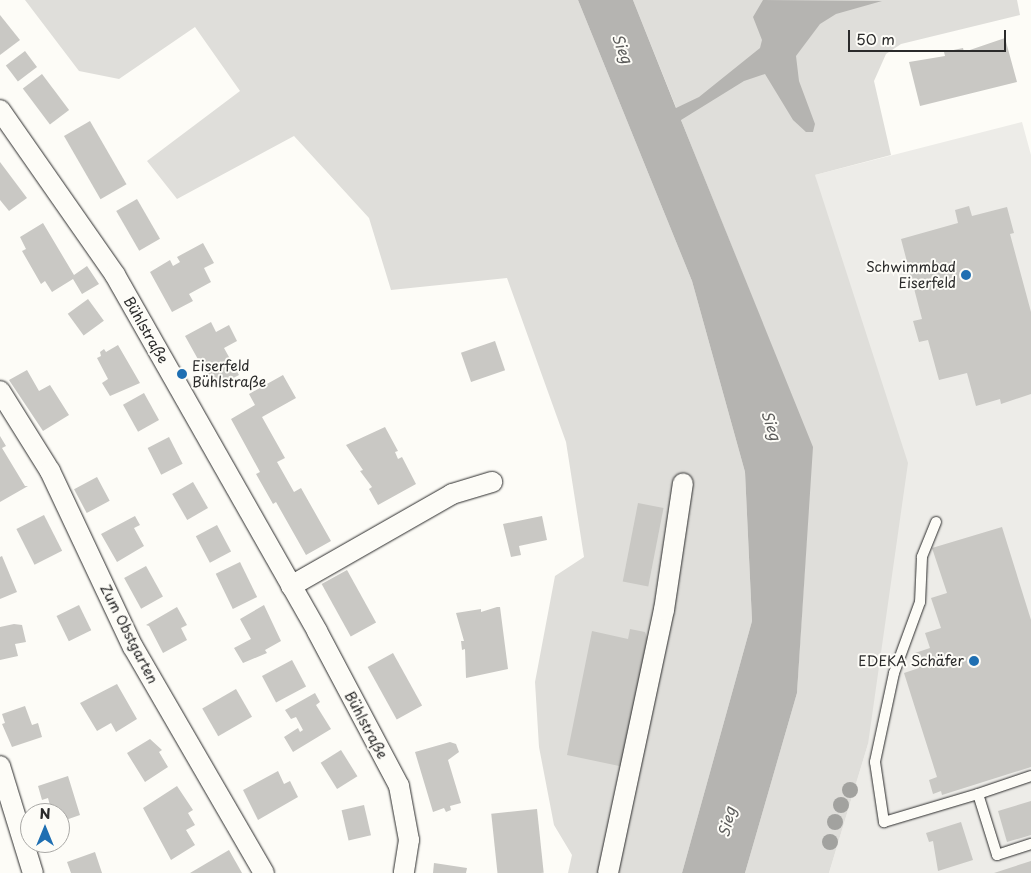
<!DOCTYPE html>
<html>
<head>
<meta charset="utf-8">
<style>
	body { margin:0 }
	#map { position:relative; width:1031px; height:873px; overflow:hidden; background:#fdfcf7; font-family:"Playpen Sans",sans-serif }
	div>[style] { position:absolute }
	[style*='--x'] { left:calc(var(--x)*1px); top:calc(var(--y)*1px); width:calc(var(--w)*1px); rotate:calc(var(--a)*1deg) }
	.built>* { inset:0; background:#edece8 }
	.green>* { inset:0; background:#dfdeda }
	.water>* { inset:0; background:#b5b4b1 }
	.building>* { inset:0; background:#c9c8c4; transform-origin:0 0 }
	.roads { filter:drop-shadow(0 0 1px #2b2b2b) drop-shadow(0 0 1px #2b2b2b) }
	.service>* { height:10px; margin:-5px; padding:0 5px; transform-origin:5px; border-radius:5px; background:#fdfcf7 }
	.minor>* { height:20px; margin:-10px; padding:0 10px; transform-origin:10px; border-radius:10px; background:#fdfcf7 }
	.trees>* { width:16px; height:16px; margin:-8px; border-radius:50%; background:#a2a29f }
	.dots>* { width:14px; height:14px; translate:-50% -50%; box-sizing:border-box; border:2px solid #fdfcf7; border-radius:50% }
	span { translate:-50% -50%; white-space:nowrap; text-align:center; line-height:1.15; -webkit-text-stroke:4px #fdfcf7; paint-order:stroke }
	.poi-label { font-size:14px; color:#2b2b2b }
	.right { translate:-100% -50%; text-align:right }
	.left { translate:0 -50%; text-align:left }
	.street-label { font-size:14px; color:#2b2b2b }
	.water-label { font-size:15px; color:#5b5b5a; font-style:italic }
	.north { position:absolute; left:20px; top:803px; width:50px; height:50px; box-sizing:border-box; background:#fdfcf7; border:1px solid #a9a8a5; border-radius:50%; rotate:0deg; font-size:14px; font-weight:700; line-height:20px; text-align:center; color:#2b2b2b }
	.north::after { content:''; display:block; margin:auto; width:18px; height:22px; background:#1f6fb2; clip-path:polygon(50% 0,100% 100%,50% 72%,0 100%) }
	.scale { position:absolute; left:848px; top:30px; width:158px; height:22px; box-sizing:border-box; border:2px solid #2b2b2b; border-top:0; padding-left:6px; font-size:15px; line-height:18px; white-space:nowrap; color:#2b2b2b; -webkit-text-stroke:4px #fdfcf7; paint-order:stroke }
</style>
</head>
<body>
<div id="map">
	<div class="built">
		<i style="clip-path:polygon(1022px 122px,1031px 155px,1031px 873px,829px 873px,868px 744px,815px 175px)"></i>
	</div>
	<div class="green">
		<i style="clip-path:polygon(25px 0,578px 0,692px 281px,745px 472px,752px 621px,682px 873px,568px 873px,572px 855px,554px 825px,539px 747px,535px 682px,555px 576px,584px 557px,566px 442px,507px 278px,391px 290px,369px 218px,294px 136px,177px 199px,147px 161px,240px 91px,195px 27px,119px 79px,79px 71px)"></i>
		<i style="clip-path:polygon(633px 0,1017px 0,1020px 15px,901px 44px,886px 54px,874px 81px,891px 155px,815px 175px,908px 463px,868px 744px,829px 873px,745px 873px,797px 693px,812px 447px)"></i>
	</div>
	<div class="water">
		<i style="clip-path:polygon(578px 0,633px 0,676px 108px,699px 97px,760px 48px,762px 40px,753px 17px,763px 0,882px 1px,836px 14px,820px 24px,796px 56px,799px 81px,815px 124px,813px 132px,806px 132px,793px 120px,765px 74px,744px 81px,681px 120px,813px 447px,797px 693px,745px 873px,682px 873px,752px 621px,745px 472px,692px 281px)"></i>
	</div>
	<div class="building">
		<i style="clip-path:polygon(0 15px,20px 40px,0 55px)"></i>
		<i style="clip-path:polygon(1005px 38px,1017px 82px,920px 106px,909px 62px,945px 56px,944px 52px,963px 48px,964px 52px)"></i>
		<i style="left:25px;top:51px;width:20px;height:24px;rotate:53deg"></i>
		<i style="left:42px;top:74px;width:45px;height:24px;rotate:53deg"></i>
		<i style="left:90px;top:121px;width:73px;height:30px;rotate:60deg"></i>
		<i style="clip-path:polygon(0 162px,27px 198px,9px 211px,0 200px)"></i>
		<i style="left:137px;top:199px;width:46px;height:24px;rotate:60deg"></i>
		<i style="clip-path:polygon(969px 206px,972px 216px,1007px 207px,1014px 233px,1010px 234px,1031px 312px,1031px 394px,1001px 404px,1000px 399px,976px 406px,967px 373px,939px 380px,928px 340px,919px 342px,913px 321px,922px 319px,901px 239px,958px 223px,955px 210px)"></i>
		<i style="clip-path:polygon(43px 223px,74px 275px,87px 266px,99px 284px,82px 294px,73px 279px,52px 292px,45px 281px,41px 284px,22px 251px,26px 249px,20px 237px)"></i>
		<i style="clip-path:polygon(203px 243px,214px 263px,204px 268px,211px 282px,189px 294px,193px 301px,172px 312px,150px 272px,170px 260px,173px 266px,180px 262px,177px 257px)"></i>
		<i style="left:88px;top:299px;width:27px;height:25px;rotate:54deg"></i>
		<i style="clip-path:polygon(211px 322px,216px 332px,229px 325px,237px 341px,224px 348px,239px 375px,214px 388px,185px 336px)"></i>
		<i style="left:495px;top:341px;width:31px;height:36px;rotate:71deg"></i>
		<i style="clip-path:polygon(118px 345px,140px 383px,110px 396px,102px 383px,108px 379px,97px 358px,101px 356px,100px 352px,104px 349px,106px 352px)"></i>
		<i style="clip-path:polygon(27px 370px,39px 391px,50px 385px,69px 415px,43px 431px,9px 380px)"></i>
		<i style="clip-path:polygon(283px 375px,296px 398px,262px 417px,285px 458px,277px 462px,294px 492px,301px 488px,331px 541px,306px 555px,276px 502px,273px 504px,256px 474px,260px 472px,231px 419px,255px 405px,249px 394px)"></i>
		<i style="left:144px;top:393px;width:31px;height:24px;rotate:61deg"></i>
		<i style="clip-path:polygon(385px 427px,398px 451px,395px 452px,398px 459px,402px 457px,416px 484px,378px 505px,369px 489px,372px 487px,360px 471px,363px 470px,346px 445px)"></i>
		<i style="clip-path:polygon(0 436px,6px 446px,2px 448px,25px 486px,28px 486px,0 502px)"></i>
		<i style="left:169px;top:437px;width:30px;height:24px;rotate:63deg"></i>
		<i style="left:97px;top:477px;width:27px;height:26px;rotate:62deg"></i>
		<i style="left:193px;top:482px;width:30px;height:24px;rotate:60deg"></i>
		<i style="left:638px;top:503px;width:26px;height:80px;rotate:11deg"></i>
		<i style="left:44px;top:515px;width:40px;height:31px;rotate:63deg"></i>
		<i style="clip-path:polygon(135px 516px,140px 525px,134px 528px,144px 546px,117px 562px,101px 534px)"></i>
		<i style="clip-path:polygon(542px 516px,547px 540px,519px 546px,521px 555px,511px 557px,503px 524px)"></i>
		<i style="left:217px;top:525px;width:30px;height:24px;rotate:62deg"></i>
		<i style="clip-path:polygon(1002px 527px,1031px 620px,1031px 767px,942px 795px,941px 791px,933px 794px,929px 780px,937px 777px,904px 673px,919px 668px,915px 653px,930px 648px,925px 633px,941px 628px,931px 598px,947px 593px,932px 548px)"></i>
		<i style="clip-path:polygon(2px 556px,17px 592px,0 599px,0 557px)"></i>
		<i style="left:240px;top:562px;width:39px;height:27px;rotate:64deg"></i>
		<i style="left:146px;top:566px;width:35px;height:25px;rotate:61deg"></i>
		<i style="left:347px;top:570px;width:60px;height:29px;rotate:61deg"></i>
		<i style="left:79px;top:605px;width:28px;height:25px;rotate:64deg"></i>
		<i style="clip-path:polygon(264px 605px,281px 641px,265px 650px,267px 653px,243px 663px,234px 648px,251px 639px,240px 619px)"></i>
		<i style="clip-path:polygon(177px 607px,187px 625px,181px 628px,187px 640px,163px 653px,149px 626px,146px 625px)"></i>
		<i style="clip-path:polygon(497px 607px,500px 607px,508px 669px,466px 678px,465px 649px,462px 650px,461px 641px,464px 641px,456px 613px,481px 609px,481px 612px)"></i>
		<i style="clip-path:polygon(14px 624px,22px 625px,26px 642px,15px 644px,18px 656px,0 660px,0 627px)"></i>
		<i style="clip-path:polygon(630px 629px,645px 632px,649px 643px,624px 767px,567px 755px,592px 631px,628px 639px)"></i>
		<i style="left:393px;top:653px;width:60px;height:29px;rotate:61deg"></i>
		<i style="left:292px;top:660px;width:30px;height:34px;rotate:62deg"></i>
		<i style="clip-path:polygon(117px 684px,137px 719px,116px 732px,111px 723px,97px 731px,80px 703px)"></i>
		<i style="left:236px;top:689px;width:32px;height:39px;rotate:60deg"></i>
		<i style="clip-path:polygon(315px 693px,320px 702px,316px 705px,331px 729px,293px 752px,284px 737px,298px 728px,300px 732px,303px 730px,296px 717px,291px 719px,285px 710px)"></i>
		<i style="clip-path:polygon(25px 706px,32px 725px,38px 723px,42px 737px,12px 747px,2px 724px,5px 723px,2px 714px)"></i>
		<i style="clip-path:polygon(150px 739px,162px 750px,159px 752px,168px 767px,145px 782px,127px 753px)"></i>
		<i style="clip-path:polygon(450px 742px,456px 744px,459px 752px,448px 760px,461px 803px,450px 806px,451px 810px,446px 812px,444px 808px,433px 812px,415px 752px)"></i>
		<i style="left:341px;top:750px;width:31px;height:24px;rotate:58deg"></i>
		<i style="clip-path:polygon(278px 771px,284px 784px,290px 781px,298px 797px,258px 820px,243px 790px)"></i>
		<i style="clip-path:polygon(68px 776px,80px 815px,60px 822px,60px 813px,52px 813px,48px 798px,42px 800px,38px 786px)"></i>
		<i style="clip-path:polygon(177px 786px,193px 810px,188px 813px,195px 825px,186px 830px,195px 845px,171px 860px,143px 808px)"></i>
		<i style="clip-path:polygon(1031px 801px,1031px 835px,1007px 842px,998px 811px)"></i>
		<i style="left:364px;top:805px;width:31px;height:23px;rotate:77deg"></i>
		<i style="left:537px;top:809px;width:64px;height:46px;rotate:84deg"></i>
		<i style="clip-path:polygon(961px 822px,973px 860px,938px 871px,933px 841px,929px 842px,926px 833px)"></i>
		<i style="clip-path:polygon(229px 850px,242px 873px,190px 873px)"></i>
		<i style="clip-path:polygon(95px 852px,102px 873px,71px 873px,67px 862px)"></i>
		<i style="clip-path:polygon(1031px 861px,1031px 873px,994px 873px)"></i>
		<i style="clip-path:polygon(434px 863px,467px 868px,466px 873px,433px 873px)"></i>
	</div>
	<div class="roads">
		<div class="service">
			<i style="--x:936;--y:522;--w:38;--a:112"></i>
			<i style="--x:922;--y:557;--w:45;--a:92.5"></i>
			<i style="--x:920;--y:602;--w:76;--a:110.1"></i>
			<i style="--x:894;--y:673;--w:91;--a:102.1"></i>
			<i style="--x:875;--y:762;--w:61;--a:81.5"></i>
			<i style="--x:884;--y:822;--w:98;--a:-16.6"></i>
			<i style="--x:1031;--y:776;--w:56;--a:161.2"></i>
			<i style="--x:978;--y:794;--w:64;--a:72.7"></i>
			<i style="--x:997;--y:855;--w:36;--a:-18"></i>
		</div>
		<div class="minor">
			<i style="--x:0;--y:110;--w:201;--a:55.1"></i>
			<i style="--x:115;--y:275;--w:409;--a:60.4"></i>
			<i style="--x:317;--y:631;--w:175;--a:62.1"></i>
			<i style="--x:399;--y:786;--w:55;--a:79.5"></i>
			<i style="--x:409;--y:840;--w:33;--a:99"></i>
			<i style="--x:0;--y:391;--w:94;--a:58"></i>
			<i style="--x:50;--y:471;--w:195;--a:64.8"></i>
			<i style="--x:133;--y:647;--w:261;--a:59.9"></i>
			<i style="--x:291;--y:586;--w:185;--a:-29.7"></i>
			<i style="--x:452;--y:494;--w:42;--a:-16.7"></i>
			<i style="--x:0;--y:766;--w:112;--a:72.9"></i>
			<i style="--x:608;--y:873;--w:269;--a:-78"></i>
			<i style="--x:664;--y:610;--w:128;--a:-81.5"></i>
		</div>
	</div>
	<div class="trees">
		<i style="left:850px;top:790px"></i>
		<i style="left:841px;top:805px"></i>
		<i style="left:835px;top:822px"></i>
		<i style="left:830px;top:842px"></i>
	</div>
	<div class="dots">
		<i style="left:966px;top:275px;background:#1f6fb2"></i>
		<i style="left:182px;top:374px;background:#1f6fb2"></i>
		<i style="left:974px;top:661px;background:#1f6fb2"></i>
	</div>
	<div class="poi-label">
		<span class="right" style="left:956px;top:275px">Schwimmbad<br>Eiserfeld</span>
		<span class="left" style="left:192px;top:374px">Eiserfeld<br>Bühlstraße</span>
		<span class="right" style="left:964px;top:661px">EDEKA Schäfer</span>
	</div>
	<div class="street-label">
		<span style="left:146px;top:330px;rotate:60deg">Bühlstraße</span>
		<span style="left:129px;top:634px;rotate:63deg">Zum Obstgarten</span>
		<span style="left:366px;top:725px;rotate:62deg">Bühlstraße</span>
	</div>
	<div class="water-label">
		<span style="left:623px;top:48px;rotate:68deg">Sieg</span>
		<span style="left:772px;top:425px;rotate:71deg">Sieg</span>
		<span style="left:726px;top:822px;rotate:-77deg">Sieg</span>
	</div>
	<div class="north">N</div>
	<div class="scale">50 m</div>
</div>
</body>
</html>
